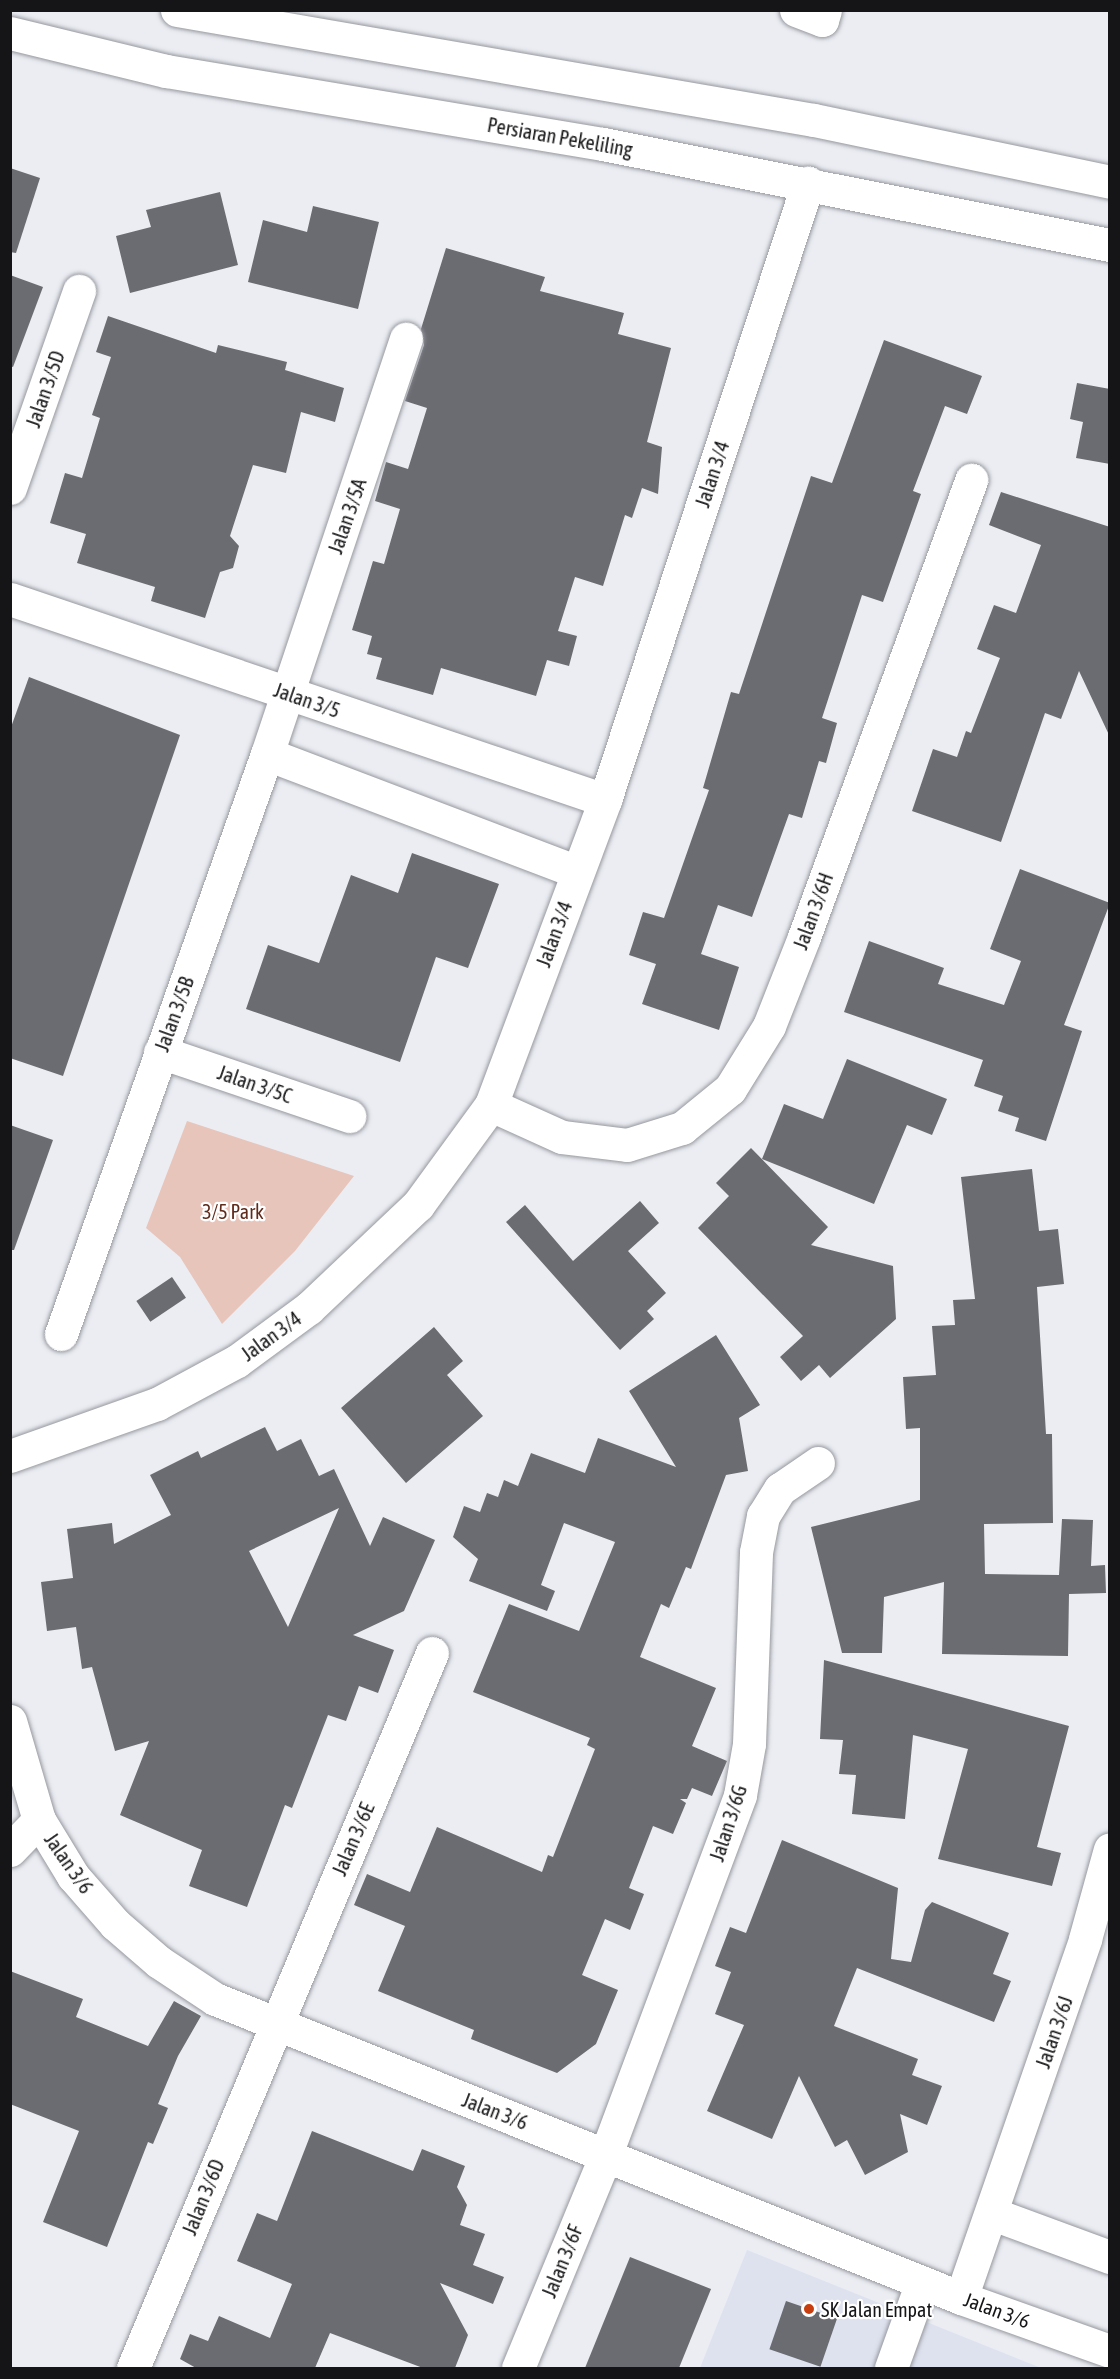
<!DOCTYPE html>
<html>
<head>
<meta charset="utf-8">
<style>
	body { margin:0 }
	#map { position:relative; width:1120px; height:2379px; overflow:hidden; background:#ebedf3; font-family:"Asap Condensed",sans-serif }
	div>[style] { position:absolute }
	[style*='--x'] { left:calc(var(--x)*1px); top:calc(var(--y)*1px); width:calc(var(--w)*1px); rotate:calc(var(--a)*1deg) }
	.built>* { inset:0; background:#dee2ef }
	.green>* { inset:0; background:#e8c5bb }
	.building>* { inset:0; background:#6b6c72; transform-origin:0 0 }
	.roads { filter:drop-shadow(0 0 2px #96989e) drop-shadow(0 0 2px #96989e) }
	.minor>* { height:33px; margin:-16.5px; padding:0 16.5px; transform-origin:16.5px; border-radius:16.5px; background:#fff }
	.major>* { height:33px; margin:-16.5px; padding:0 16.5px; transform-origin:16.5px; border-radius:16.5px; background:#fff }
	.dots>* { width:16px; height:16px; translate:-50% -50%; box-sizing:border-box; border:3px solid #fff; border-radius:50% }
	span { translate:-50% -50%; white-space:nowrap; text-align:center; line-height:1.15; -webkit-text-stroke:4.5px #fff; paint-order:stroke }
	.street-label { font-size:20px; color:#151517 }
	.park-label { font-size:20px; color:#5f2b1c }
	.poi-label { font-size:20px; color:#151517 }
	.left { translate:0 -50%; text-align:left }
	.frame { position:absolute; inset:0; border:12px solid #151517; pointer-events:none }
</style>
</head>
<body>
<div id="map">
	<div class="built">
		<i style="clip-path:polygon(747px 2250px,1041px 2368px,700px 2368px)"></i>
	</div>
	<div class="green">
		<i style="clip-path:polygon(187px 1121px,354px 1176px,295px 1251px,222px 1324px,180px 1257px,146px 1228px)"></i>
	</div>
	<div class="building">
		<i style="clip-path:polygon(10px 168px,40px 178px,16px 253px,10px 252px)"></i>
		<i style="clip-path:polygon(220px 192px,238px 265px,130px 293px,116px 236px,151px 227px,146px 210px)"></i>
		<i style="clip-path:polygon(313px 206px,379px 222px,358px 309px,248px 282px,263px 220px,307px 232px)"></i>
		<i style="clip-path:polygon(446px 248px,545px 277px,540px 291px,624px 313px,618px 334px,671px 348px,647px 442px,662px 447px,658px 494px,642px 488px,632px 518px,625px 515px,603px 586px,575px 577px,558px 631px,577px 636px,569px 666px,547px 660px,536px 696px,441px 668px,433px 695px,376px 679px,382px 658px,367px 654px,372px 636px,352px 630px,373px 561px,384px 564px,400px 509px,375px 501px,386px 462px,408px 469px,427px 408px,405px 401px,424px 345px,421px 329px)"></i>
		<i style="clip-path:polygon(10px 275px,43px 287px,13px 367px,10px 366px)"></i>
		<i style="clip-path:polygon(108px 316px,216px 353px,218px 345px,287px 362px,285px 370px,344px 388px,335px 422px,301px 412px,286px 473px,253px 465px,230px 536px,239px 546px,233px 568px,220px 572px,205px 618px,151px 601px,155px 587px,77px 563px,86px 534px,50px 523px,65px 473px,82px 478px,100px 418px,92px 415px,111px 357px,96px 352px)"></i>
		<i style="clip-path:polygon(884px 340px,982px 376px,967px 414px,945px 406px,913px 491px,921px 494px,883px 602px,862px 595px,822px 718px,837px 723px,826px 763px,819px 761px,802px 818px,789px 814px,752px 917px,718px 905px,701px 954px,739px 967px,719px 1030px,642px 1004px,656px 964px,629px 955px,643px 912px,664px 918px,709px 790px,703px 788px,731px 692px,739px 694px,811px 476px,832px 483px)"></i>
		<i style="clip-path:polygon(1077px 383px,1110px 389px,1110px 464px,1076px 458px,1083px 422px,1070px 419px)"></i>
		<i style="clip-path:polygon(1001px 492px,1110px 527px,1110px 737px,1079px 671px,1061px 719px,1045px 713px,1001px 842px,912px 811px,933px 749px,957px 757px,966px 731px,971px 733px,1000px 658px,977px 649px,994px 605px,1016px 613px,1041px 545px,989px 525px)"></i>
		<i style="clip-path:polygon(29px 677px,180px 735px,63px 1076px,10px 1058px,10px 730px)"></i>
		<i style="clip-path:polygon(412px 853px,499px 884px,468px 968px,436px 957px,400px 1062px,246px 1009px,268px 945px,319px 963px,351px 875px,398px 893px)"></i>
		<i style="clip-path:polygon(1020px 869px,1110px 903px,1064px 1025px,1082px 1031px,1046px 1141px,1015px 1131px,1019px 1118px,998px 1111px,1003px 1096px,974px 1086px,983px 1060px,844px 1012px,869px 941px,944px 968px,938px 984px,1004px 1005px,1021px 961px,990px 949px)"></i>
		<i style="clip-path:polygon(847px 1059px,947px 1099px,932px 1135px,907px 1125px,874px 1204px,762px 1159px,784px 1104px,823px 1119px)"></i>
		<i style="clip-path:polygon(10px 1125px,53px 1140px,14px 1250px,10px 1250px)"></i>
		<i style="clip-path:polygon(751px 1148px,828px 1227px,811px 1245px,893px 1266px,896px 1319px,830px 1378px,819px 1365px,801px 1381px,780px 1357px,803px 1336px,698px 1228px,729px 1196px,716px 1183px)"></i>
		<i style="clip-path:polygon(1032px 1169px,1039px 1231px,1058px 1229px,1064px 1284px,1037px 1287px,1046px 1434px,1052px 1434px,1053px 1523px,984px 1524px,985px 1574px,1059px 1575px,1062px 1519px,1093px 1520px,1091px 1566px,1105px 1565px,1106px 1593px,1069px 1594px,1068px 1656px,942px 1654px,944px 1582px,884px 1597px,882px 1653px,842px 1653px,811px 1527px,920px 1500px,920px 1428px,906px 1429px,903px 1377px,936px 1375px,932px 1326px,955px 1325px,953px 1300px,975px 1299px,961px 1177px)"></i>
		<i style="clip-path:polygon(640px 1201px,659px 1223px,628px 1251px,666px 1293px,647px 1311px,654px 1319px,620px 1350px,506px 1222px,525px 1205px,573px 1261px)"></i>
		<i style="left:172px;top:1277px;width:25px;height:43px;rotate:56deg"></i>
		<i style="clip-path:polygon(434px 1327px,463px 1361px,447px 1375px,483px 1416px,406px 1483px,341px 1408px)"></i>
		<i style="clip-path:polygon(716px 1335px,760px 1405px,739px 1418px,748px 1471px,726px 1475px,691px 1569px,686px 1567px,669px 1608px,661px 1604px,640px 1657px,716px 1688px,692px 1746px,727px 1761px,712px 1796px,692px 1788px,687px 1799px,680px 1799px,686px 1803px,673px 1834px,653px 1826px,629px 1888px,644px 1894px,630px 1930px,605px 1919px,582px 1975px,618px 1990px,596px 2044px,557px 2073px,471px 2039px,474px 2030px,378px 1991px,405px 1926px,354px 1905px,367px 1874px,410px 1892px,437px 1827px,542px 1872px,548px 1855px,553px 1857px,595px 1749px,587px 1745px,590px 1738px,473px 1692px,509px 1604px,579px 1631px,615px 1542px,564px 1523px,541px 1585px,555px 1591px,547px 1611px,469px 1581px,478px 1559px,453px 1537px,464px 1506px,480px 1512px,487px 1493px,498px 1497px,504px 1480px,518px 1486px,531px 1453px,585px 1473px,598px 1438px,676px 1467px,629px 1391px)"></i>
		<i style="clip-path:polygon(evenodd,265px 1427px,277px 1451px,301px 1439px,319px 1476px,334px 1469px,370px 1546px,383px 1517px,435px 1540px,404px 1611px,353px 1635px,394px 1650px,378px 1693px,359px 1686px,346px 1721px,328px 1715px,292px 1808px,285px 1805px,247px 1907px,189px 1886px,202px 1850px,120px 1815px,149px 1741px,115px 1751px,92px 1667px,82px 1669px,76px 1627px,47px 1631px,41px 1582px,73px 1578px,67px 1529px,112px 1523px,114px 1544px,171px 1515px,150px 1475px,198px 1451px,201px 1458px,265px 1427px,339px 1508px,288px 1627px,249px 1551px,339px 1508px)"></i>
		<i style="clip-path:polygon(824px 1660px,1069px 1726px,1037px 1847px,1061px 1853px,1052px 1886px,938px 1859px,968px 1749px,913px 1735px,905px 1819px,852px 1814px,856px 1775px,839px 1774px,843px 1740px,820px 1739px)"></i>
		<i style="clip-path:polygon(782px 1840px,898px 1888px,891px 1959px,911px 1962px,925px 1910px,932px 1902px,1009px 1933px,993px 1974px,1011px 1981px,994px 2022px,857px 1968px,834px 2026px,918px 2059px,912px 2075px,942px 2086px,927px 2125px,900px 2114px,908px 2152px,865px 2175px,847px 2140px,835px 2147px,799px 2076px,772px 2139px,707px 2111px,744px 2025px,715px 2014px,731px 1972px,715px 1966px,730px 1927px,746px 1933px)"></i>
		<i style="clip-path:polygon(10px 1971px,83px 1999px,76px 2017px,148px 2046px,174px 2001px,201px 2016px,178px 2056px,158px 2104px,168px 2108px,153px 2144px,148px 2142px,107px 2247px,43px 2222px,79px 2131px,10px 2104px)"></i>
		<i style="clip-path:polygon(312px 2131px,413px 2171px,422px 2149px,465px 2166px,457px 2187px,467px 2205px,460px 2225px,485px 2234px,473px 2265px,504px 2277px,493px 2304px,440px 2283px,468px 2335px,455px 2368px,423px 2368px,330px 2333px,315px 2368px,196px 2368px,180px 2359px,190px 2334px,208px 2341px,219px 2316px,270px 2338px,292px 2284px,237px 2261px,257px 2213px,277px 2221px)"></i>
		<i style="clip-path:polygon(630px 2257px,711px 2289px,679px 2368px,585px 2368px)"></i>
		<i style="left:786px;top:2301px;width:54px;height:51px;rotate:19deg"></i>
	</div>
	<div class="roads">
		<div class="minor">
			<i style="--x:796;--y:10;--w:28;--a:21"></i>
			<i style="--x:822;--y:20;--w:10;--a:-73"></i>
			<i style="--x:10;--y:488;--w:209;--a:-70.7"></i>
			<i style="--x:10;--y:599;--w:628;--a:18.67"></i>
			<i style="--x:267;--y:754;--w:332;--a:20.8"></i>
			<i style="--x:160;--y:1052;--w:200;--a:18.7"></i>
			<i style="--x:491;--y:1105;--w:78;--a:24.3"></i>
			<i style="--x:562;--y:1137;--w:65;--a:7"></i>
			<i style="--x:627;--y:1145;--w:58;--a:-17.2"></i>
			<i style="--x:682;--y:1128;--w:62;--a:-39.1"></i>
			<i style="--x:730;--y:1089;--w:74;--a:-58.2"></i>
			<i style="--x:769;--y:1026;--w:96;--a:-68.5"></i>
			<i style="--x:804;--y:937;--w:487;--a:-69.9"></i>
			<i style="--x:61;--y:1334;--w:615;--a:-70.45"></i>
			<i style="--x:267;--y:754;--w:438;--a:-71.5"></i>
			<i style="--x:10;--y:1456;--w:156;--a:-19.5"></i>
			<i style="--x:157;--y:1404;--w:91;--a:-28.3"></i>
			<i style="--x:237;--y:1361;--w:89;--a:-36.4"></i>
			<i style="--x:309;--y:1308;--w:150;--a:-43.4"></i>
			<i style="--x:418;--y:1205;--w:124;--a:-53.9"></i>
			<i style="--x:491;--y:1105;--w:326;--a:-69.5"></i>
			<i style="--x:605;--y:800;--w:650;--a:-71.79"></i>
			<i style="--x:10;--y:1721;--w:103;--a:73.7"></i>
			<i style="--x:39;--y:1820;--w:66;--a:58.7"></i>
			<i style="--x:73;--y:1876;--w:64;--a:48.8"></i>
			<i style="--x:115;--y:1924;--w:58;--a:40.8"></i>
			<i style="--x:159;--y:1962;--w:67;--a:33.5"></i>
			<i style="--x:215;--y:1999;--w:804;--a:21.84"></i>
			<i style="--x:961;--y:2298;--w:158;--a:19.6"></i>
			<i style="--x:10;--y:1850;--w:42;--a:-46"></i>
			<i style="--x:993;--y:2214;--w:125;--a:20.2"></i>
			<i style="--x:961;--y:2298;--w:380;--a:-70.9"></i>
			<i style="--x:1085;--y:1939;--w:93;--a:-74.5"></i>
			<i style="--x:133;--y:2368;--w:775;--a:-67.31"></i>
			<i style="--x:518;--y:2368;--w:231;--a:-67.6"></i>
			<i style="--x:606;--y:2154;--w:383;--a:-69.5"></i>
			<i style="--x:740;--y:1795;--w:52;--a:-80"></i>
			<i style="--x:749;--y:1744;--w:192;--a:-87.9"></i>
			<i style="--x:756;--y:1552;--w:37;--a:-79"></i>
			<i style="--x:763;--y:1516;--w:32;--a:-58"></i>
			<i style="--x:780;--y:1489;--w:46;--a:-34.4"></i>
			<i style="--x:891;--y:2368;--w:91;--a:-70.2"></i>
		</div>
		<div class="major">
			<i style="--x:177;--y:10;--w:646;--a:9.8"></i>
			<i style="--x:814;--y:120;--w:302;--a:11.8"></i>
			<i style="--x:10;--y:33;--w:161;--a:13.7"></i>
			<i style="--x:166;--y:71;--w:443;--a:9.5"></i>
			<i style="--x:603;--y:144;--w:517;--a:11.27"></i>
		</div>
	</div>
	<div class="dots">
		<i style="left:809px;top:2309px;background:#c73e11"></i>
	</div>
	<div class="street-label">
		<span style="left:560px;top:137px;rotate:10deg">Persiaran Pekeliling</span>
		<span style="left:45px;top:389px;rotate:-71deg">Jalan 3/5D</span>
		<span style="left:712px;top:474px;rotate:-72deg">Jalan 3/4</span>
		<span style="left:347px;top:516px;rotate:-71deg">Jalan 3/5A</span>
		<span style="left:307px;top:700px;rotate:19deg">Jalan 3/5</span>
		<span style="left:813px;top:911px;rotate:-70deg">Jalan 3/6H</span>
		<span style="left:554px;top:934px;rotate:-70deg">Jalan 3/4</span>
		<span style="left:174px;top:1014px;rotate:-70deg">Jalan 3/5B</span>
		<span style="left:255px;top:1084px;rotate:19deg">Jalan 3/5C</span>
		<span style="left:271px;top:1336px;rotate:-36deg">Jalan 3/4</span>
		<span style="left:728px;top:1823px;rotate:-72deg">Jalan 3/6G</span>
		<span style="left:353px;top:1839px;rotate:-67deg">Jalan 3/6E</span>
		<span style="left:69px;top:1863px;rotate:55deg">Jalan 3/6</span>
		<span style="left:1054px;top:2032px;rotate:-71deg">Jalan 3/6J</span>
		<span style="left:495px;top:2111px;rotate:21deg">Jalan 3/6</span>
		<span style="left:203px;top:2197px;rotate:-68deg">Jalan 3/6D</span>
		<span style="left:562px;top:2261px;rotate:-68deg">Jalan 3/6F</span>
		<span style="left:997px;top:2310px;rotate:20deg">Jalan 3/6</span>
	</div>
	<div class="park-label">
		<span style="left:233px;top:1211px">3/5 Park</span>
	</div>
	<div class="poi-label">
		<span class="left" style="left:821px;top:2309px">SK Jalan Empat</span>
	</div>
	<div class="frame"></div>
</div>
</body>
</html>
